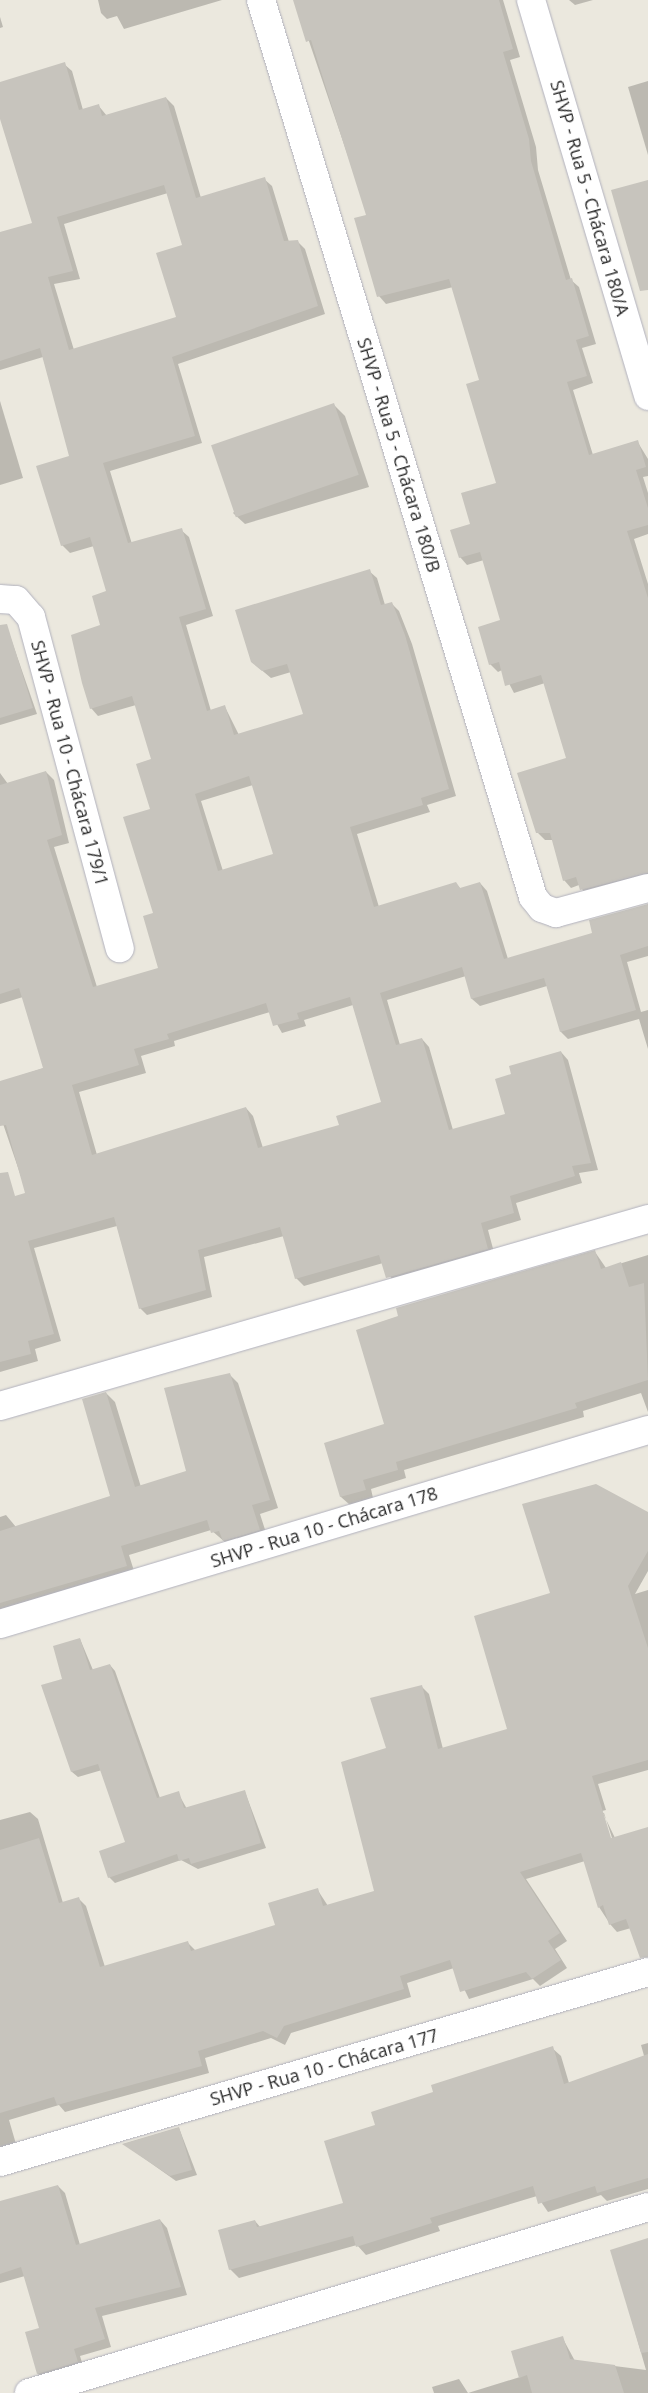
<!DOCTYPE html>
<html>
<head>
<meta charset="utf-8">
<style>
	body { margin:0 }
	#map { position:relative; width:648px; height:2393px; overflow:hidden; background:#ebe8de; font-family:"Open Sans",sans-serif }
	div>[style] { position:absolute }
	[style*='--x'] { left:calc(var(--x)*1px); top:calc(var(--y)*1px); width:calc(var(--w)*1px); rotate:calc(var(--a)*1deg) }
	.shadow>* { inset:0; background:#0003 }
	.building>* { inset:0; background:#c7c4bd; transform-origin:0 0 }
	.roads { filter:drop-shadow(0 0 1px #b1b1bd) drop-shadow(0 0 1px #b1b1bd) }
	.minor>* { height:28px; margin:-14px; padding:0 14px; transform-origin:14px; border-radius:14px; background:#fff }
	span { translate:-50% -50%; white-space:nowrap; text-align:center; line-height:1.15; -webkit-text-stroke:4px #fff; paint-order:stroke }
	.street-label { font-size:18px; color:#2a2a2a }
</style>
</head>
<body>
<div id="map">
	<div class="shadow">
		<i style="clip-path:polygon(98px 0,222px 0,124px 29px,117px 16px,107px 19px,101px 13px)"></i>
		<i style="clip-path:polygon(295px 0,503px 0,520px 57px,510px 60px,536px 147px,538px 170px,571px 280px,579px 287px,596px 344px,582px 348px,593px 383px,573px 390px,593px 455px,637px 441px,648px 459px,648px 476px,643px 477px,648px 493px,648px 534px,634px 539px,648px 584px,648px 883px,588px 897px,579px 885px,571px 888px,564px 880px,553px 840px,545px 840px,537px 832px,568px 759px,545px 683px,514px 693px,502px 670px,498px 672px,490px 664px,502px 621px,484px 560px,467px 565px,460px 557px,472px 525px,497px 484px,480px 381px,453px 287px,386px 304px,379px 296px,368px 215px)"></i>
		<i style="clip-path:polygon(569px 0,593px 0,575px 5px)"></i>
		<i style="clip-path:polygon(0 17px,3px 27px,0 28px)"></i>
		<i style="clip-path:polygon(evenodd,64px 64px,72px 71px,83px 110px,98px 105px,107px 116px,166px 98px,174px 106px,201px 198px,264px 179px,272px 186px,289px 242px,297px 241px,305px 249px,325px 314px,178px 364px,202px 443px,110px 471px,132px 544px,181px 530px,189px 537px,213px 616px,186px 625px,211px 711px,225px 707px,239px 735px,304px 715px,291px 672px,271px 678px,252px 662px,369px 571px,377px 578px,385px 605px,391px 603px,399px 611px,412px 644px,456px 796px,427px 805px,430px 812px,357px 834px,379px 907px,456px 884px,461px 889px,480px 883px,487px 891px,508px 959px,594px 934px,648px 905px,648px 956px,627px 962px,641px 1012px,648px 1010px,648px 1049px,639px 1019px,568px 1039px,561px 1032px,547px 986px,480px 1006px,472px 999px,466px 976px,387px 1000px,400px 1045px,422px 1039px,429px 1047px,453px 1130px,507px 1115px,513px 1074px,561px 1052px,568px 1060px,598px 1170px,579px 1173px,582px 1183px,516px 1203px,521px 1220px,488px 1230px,495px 1256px,395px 1285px,383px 1263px,304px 1286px,296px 1278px,284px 1236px,204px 1257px,212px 1297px,147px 1315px,140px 1308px,117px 1226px,34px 1248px,61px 1341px,35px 1349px,38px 1361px,0 1372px,0 1201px,27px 1194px,0 1115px,0 1082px,44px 1068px,23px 997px,0 1004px,0 773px,8px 784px,46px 772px,54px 780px,69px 843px,54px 847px,97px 987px,160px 969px,154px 914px,153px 760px,136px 705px,98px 716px,91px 708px,108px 592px,94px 546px,70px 553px,62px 545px,71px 457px,43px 357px,0 370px,0 234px,33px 224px,0 115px,0 83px,64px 64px,168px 193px,184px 246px,177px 318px,74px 350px,54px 284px,80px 279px,64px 224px,168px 193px,64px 64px,253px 785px,275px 855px,223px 871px,201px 801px,253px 785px,64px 64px,353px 1005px,382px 1103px,341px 1126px,263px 1148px,253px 1116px,246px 1108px,97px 1155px,79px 1092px,146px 1073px,141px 1056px,175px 1046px,174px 1041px,270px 1012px,282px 1033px,306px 1026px,304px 1020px,353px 1005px)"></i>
		<i style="clip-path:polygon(648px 81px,648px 155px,628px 87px)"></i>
		<i style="clip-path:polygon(0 401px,23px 478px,0 485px)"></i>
		<i style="clip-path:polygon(334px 405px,345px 416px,369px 487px,245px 524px,233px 513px)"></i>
		<i style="clip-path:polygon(10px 636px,37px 714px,0 725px,0 638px)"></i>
		<i style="clip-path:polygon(595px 1252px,606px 1268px,648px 1255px,648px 1412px,641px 1393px,583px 1411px,584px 1417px,404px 1470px,406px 1478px,371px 1489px,373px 1498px,350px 1505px,341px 1497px,325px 1444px,386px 1425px)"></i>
		<i style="clip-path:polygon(229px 1374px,238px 1383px,278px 1508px,260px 1514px,268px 1539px,233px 1549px,211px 1530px,129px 1555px,135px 1574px,0 1616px,0 1517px,6px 1515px,16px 1527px,112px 1497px,106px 1393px,115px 1402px,141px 1487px,188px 1472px)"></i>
		<i style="clip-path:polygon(evenodd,648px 1514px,648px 1571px,635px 1594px,648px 1590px,648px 1770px,598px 1784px,606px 1810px,602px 1811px,615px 1838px,648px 1829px,648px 1939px,631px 1928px,617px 1932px,610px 1924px,599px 1907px,585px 1861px,526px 1879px,567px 1941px,555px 1949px,567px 1968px,540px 1986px,533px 1979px,469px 1999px,454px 1968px,407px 1983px,411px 1997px,291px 2033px,285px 2045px,271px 2038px,205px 2058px,209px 2073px,65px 2112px,59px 2105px,9px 2120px,16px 2144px,0 2148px,0 1820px,30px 1812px,38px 1819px,63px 1903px,78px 1898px,86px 1906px,105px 1967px,188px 1943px,196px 1951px,276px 1926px,317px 1889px,328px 1906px,376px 1892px,387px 1749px,421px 1686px,429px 1694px,443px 1749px,509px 1730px,551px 1594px,648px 1514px,602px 1813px,604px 1813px,614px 1844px,611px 1844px,602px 1813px)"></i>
		<i style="clip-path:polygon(80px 1639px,93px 1670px,110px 1665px,115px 1671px,160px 1798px,178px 1793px,187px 1809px,245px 1792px,266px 1848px,198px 1869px,181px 1860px,115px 1883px,109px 1877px,127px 1843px,102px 1770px,78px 1777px,72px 1772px,63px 1680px)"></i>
		<i style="clip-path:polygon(648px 2043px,648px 2189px,607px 2201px,601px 2195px,548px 2212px,537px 2196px,438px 2226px,440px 2231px,366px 2255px,357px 2245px,239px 2278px,230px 2269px,255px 2221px,261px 2228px,345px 2204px,377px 2126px,435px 2093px,552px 2048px,561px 2056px,569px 2083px,646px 2063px,641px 2045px)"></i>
		<i style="clip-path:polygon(179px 2128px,197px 2175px,176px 2181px,124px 2144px)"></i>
		<i style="clip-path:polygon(58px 2186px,65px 2193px,80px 2245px,160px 2220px,167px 2228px,187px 2295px,102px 2316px,111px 2347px,80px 2356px,84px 2369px,46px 2381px,38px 2374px,41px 2328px,25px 2276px,0 2283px,0 2203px)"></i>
		<i style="clip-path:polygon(648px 2240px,648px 2393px,434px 2393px,432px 2387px,459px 2379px,468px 2393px,520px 2377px,562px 2337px,575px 2361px,646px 2370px,612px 2251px)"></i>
	</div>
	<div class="building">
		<i style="clip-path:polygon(293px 0,499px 0,513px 49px,503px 52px,529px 139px,531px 161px,566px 280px,572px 278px,589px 336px,576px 340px,587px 376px,567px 382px,589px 455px,638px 440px,646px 467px,636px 470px,648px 508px,648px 525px,627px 531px,648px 598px,648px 873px,580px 890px,576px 877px,563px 881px,550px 833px,536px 833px,517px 773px,566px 758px,541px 675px,505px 686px,499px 662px,489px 665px,478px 627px,500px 620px,480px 552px,459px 558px,450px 530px,470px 524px,461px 493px,496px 483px,466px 384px,479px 380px,449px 279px,377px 297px,354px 218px,366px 215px,311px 40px,306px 42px)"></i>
		<i style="clip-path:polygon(evenodd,65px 62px,79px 110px,99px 104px,102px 116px,166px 97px,196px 198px,265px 177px,284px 241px,298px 240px,318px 306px,172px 357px,195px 436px,103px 463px,128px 543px,182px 528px,206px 609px,179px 617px,207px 711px,225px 705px,234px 735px,303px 714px,287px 664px,262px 671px,251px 662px,235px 610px,370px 569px,381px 605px,392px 602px,405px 635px,449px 789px,421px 798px,423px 805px,350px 827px,374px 907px,456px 882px,460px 888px,480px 882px,504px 959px,592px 933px,589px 920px,648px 904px,648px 946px,620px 955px,636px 1010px,560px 1032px,544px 978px,471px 999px,462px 967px,380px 993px,396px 1045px,422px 1038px,449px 1130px,505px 1114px,495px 1079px,511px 1074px,509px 1066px,561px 1051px,591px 1163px,572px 1166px,575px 1176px,510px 1196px,514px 1213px,481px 1223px,488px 1249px,386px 1278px,379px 1255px,295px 1279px,280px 1227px,198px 1250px,206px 1290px,139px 1309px,114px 1217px,28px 1241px,54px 1334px,28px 1341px,31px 1354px,0 1362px,0 1173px,8px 1172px,15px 1196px,25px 1193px,6px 1125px,0 1126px,0 1081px,43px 1068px,19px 988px,0 994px,0 785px,46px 771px,62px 835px,47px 840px,93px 987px,158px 968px,143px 916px,153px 913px,123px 817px,150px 809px,136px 764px,151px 759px,132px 696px,90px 709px,82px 683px,71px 635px,100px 625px,92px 596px,106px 591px,90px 537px,61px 546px,36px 466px,69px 456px,40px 348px,0 361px,0 232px,32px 223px,0 119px,0 82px,65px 62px,164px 185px,182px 245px,156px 253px,176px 317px,69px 350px,48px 277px,73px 271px,57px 217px,164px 185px,65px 62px,249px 776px,273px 854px,218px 871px,195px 794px,249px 776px,65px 62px,350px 997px,381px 1102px,336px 1116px,339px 1125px,258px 1148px,246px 1107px,92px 1155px,72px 1085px,139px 1065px,134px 1049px,169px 1039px,167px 1034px,266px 1003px,273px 1026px,299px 1019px,297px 1013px,350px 997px)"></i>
		<i style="clip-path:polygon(648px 180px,648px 290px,640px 291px,611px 190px)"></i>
		<i style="left:334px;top:403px;width:76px;height:130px;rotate:71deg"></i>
		<i style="clip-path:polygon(7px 624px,33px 708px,0 718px,0 625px)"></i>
		<i style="clip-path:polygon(595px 1250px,601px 1269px,621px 1262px,629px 1287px,644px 1283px,648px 1380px,575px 1403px,577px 1408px,396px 1462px,398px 1470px,363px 1480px,366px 1490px,340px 1497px,324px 1443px,384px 1424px,356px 1330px,398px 1316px,396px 1308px)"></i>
		<i style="clip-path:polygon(230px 1373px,270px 1500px,252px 1505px,260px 1530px,223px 1541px,219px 1531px,211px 1533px,207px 1520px,121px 1546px,127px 1566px,0 1603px,0 1531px,110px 1496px,82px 1399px,106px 1392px,135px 1487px,186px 1471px,164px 1388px)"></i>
		<i style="clip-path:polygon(596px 1484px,648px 1512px,648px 1551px,628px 1586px,648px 1648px,648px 1760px,592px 1776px,611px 1838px,648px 1827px,648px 1957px,640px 1958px,626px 1919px,609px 1925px,603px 1905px,598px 1908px,581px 1853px,520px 1872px,560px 1933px,548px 1941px,561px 1960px,532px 1979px,526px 1972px,460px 1992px,450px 1960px,400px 1976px,404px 1989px,284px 2026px,277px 2038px,263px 2031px,198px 2051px,202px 2066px,57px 2105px,54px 2097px,0 2113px,0 1850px,39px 1838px,59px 1903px,79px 1897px,100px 1967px,188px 1941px,191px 1951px,275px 1925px,268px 1903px,318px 1888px,323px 1906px,374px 1891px,341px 1762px,386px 1748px,370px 1698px,422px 1685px,438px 1749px,507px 1729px,474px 1616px,550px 1593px,522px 1504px)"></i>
		<i style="clip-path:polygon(80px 1638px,90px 1670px,110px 1664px,157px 1798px,179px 1791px,184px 1808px,245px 1790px,261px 1843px,191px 1864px,189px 1858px,179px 1861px,177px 1854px,108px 1878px,99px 1851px,125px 1842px,98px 1764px,71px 1772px,41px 1685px,62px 1679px,53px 1646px)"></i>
		<i style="clip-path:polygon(553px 2046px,564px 2084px,648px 2054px,648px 2178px,597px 2193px,595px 2186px,538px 2204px,533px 2186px,430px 2218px,432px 2223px,356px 2247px,353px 2236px,229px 2270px,218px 2230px,255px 2220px,257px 2227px,343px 2203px,324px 2141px,375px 2125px,371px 2112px,433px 2092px,431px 2085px)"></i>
		<i style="clip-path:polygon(179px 2127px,192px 2170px,170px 2176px,122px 2144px)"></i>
		<i style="clip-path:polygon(58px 2185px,76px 2245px,160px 2219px,181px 2287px,95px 2308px,105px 2339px,74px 2349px,78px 2362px,37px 2374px,25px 2332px,39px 2328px,21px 2267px,0 2274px,0 2201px)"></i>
		<i style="clip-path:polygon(648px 2238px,648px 2352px,641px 2353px,610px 2250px)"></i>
		<i style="clip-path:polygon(563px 2336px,570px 2359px,615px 2365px,624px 2393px,532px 2393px,527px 2375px,519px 2378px,511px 2351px)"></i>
	</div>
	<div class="roads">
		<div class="minor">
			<i style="--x:261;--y:0;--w:937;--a:73.13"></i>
			<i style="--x:533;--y:897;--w:14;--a:51"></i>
			<i style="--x:542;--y:908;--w:15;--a:20"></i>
			<i style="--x:556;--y:913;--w:95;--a:-15.2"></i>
			<i style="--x:531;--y:0;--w:413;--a:73.5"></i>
			<i style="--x:0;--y:599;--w:16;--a:4"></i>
			<i style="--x:16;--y:600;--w:23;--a:49"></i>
			<i style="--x:31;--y:617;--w:343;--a:75"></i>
			<i style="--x:0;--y:1406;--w:674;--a:-16.1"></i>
			<i style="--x:0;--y:1624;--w:676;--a:-16.67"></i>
			<i style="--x:0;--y:2162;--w:675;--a:-16.34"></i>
			<i style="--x:29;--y:2393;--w:646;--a:-16.72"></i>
		</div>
	</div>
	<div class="street-label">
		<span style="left:590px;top:198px;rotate:74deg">SHVP - Rua 5 - Chácara 180/A</span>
		<span style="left:399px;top:455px;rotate:73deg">SHVP - Rua 5 - Chácara 180/B</span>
		<span style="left:70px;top:763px;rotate:75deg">SHVP - Rua 10 - Chácara 179/1</span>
		<span style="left:324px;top:1527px;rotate:-17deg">SHVP - Rua 10 - Chácara 178</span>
		<span style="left:324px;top:2067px;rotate:-16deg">SHVP - Rua 10 - Chácara 177</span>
	</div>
</div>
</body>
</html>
